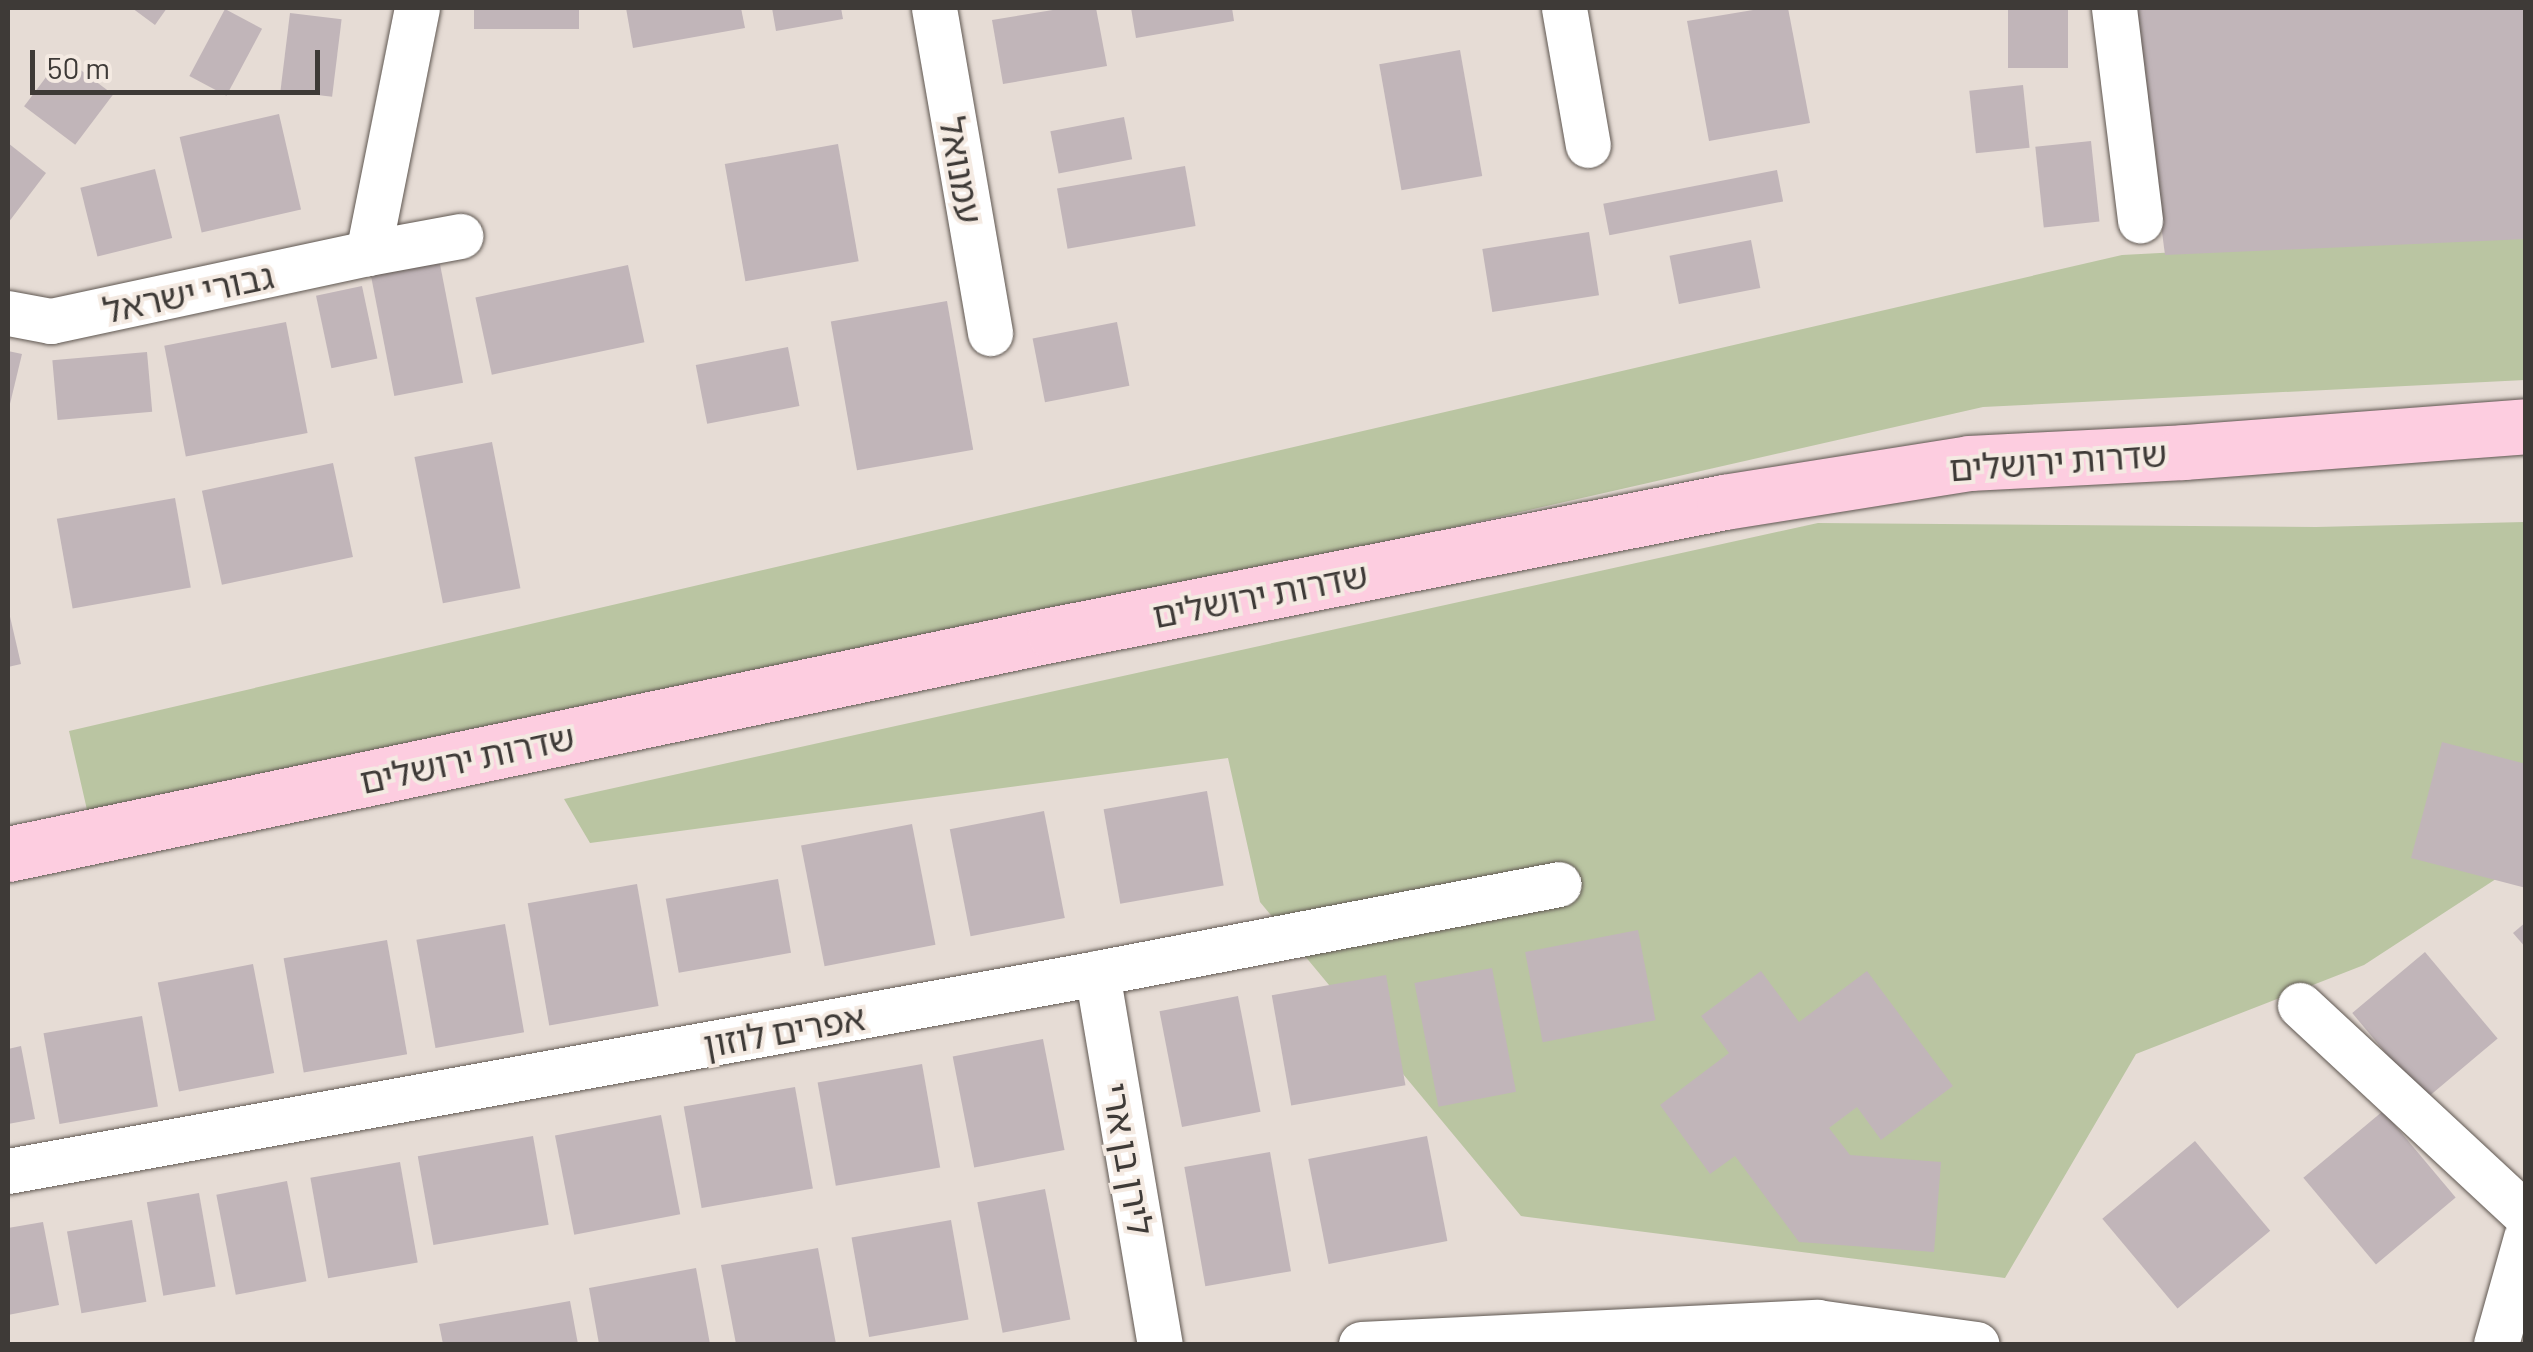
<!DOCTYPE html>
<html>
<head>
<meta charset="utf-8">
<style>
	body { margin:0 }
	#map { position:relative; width:2533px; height:1352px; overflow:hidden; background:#e6dcd5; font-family:Barlow,"Noto Sans Hebrew",sans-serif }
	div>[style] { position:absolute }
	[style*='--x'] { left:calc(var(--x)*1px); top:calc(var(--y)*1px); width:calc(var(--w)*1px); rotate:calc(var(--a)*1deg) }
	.green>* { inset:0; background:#bac5a2 }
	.building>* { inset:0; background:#c1b5b9; transform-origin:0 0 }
	.roads { filter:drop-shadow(0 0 2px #5f5751) drop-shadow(0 0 2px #5f5751) }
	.minor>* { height:45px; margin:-22.5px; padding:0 22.5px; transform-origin:22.5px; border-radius:22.5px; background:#fff }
	.major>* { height:55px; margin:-27.5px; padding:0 27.5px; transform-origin:27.5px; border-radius:27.5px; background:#fdcde0 }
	span { translate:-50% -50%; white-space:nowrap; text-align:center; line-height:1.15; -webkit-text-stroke:8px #f4eae2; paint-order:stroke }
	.street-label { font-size:35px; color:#3e3a37 }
	.frame { position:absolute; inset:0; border:10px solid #3e3a37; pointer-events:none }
	.scale { position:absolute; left:30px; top:50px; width:290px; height:45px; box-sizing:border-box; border:5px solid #3e3a37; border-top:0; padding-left:12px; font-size:30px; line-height:35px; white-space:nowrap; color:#3e3a37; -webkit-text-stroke:8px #f4eae2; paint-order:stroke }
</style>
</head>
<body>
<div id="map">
	<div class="green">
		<i style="clip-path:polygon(2525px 234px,2525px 380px,1983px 407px,93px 836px,69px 731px,2122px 255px)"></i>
		<i style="clip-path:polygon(2525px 522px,2525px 860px,2364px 965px,2136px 1054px,2005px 1278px,1521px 1216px,1260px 902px,1228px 758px,590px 843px,564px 799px,1818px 523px,2316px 527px)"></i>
	</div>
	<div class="building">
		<i style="clip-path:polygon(132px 8px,167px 8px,155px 25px)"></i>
		<i style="left:474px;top:8px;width:105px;height:21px"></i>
		<i style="clip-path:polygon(626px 8px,741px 8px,745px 28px,633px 48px)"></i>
		<i style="clip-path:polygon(772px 8px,841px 8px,843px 19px,776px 31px)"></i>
		<i style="clip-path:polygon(1065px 8px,1096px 8px,1107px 66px,1003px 84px,992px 20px)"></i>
		<i style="clip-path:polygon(1131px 8px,1232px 8px,1234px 21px,1136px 38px)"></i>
		<i style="clip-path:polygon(1765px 8px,1788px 8px,1810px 123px,1709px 141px,1687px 21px)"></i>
		<i style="left:2008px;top:8px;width:60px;height:60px"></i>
		<i style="clip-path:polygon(2133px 8px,2526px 8px,2526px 239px,2165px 255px)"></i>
		<i style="left:225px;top:9px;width:42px;height:76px;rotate:28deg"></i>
		<i style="left:290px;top:13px;width:52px;height:78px;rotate:7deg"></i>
		<i style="left:1460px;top:50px;width:128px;height:82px;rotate:80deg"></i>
		<i style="left:62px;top:56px;width:64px;height:63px;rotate:37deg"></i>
		<i style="left:2023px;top:85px;width:63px;height:54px;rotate:84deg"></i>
		<i style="left:279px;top:114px;width:98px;height:102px;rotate:77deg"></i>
		<i style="left:1124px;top:117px;width:43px;height:75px;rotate:79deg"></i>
		<i style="left:2091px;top:141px;width:81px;height:56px;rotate:84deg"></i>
		<i style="clip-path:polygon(8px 143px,46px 173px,8px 223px)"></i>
		<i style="left:838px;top:144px;width:119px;height:115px;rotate:80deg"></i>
		<i style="left:1185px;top:166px;width:61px;height:130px;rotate:80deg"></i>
		<i style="left:155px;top:169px;width:71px;height:77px;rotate:76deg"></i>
		<i style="left:1777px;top:170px;width:32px;height:177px;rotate:79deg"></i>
		<i style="left:1589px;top:232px;width:64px;height:108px;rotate:81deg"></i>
		<i style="left:1751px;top:240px;width:49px;height:83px;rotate:79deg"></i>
		<i style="left:439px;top:259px;width:126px;height:70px;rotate:79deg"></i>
		<i style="left:628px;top:265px;width:79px;height:156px;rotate:78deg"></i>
		<i style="left:362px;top:286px;width:74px;height:47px;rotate:78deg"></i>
		<i style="left:947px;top:301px;width:151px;height:118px;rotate:80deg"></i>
		<i style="left:286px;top:322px;width:113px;height:124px;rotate:79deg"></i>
		<i style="left:1117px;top:322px;width:65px;height:86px;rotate:79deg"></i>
		<i style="left:788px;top:347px;width:60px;height:94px;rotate:79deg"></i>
		<i style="clip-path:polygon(8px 351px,22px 354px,9px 408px,8px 407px)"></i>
		<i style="left:147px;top:352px;width:60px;height:95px;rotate:85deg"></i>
		<i style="left:492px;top:442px;width:149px;height:79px;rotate:79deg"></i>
		<i style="left:333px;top:463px;width:96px;height:134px;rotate:78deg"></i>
		<i style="left:175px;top:498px;width:91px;height:120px;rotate:80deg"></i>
		<i style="clip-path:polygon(8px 608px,21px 664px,8px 667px)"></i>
		<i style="clip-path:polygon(2442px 742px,2526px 764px,2526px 888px,2411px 858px)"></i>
		<i style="left:1207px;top:791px;width:96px;height:105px;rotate:80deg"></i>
		<i style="left:1044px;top:811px;width:109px;height:96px;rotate:79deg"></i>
		<i style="left:912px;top:824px;width:123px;height:113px;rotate:79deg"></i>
		<i style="left:778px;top:879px;width:75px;height:114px;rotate:80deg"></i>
		<i style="left:637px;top:884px;width:124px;height:111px;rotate:80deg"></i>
		<i style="clip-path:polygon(2526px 922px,2526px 948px,2513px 933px)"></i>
		<i style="left:505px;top:924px;width:110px;height:90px;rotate:80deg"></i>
		<i style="left:1638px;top:930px;width:92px;height:115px;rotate:79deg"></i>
		<i style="left:387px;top:940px;width:116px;height:105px;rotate:80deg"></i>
		<i style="left:2425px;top:952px;width:113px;height:95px;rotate:50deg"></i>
		<i style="left:253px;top:964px;width:111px;height:97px;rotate:79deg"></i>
		<i style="left:1492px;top:968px;width:126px;height:79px;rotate:79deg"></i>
		<i style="clip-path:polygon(1761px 971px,1799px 1022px,1867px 971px,1953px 1086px,1881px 1140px,1857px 1107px,1829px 1128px,1850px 1155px,1941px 1162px,1934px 1252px,1799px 1242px,1735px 1156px,1710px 1174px,1660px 1105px,1729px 1053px,1701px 1016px)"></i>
		<i style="left:1386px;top:975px;width:112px;height:116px;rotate:80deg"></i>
		<i style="left:1238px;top:996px;width:118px;height:80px;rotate:79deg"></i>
		<i style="left:142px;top:1016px;width:92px;height:100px;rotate:80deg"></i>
		<i style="left:1043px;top:1039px;width:113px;height:92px;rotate:79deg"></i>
		<i style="clip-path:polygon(21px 1046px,35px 1119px,8px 1124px,8px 1049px)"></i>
		<i style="left:922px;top:1064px;width:105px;height:106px;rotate:80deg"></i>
		<i style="left:795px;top:1087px;width:103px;height:113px;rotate:80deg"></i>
		<i style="left:2383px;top:1111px;width:113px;height:104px;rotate:50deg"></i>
		<i style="left:661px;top:1115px;width:101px;height:108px;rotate:79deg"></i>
		<i style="left:533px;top:1136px;width:90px;height:117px;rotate:80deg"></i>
		<i style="left:1427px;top:1136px;width:107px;height:121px;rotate:79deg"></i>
		<i style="left:2195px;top:1141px;width:117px;height:121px;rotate:50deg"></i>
		<i style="left:1270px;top:1152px;width:121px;height:87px;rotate:80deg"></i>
		<i style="left:400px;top:1162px;width:102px;height:91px;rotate:80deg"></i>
		<i style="left:287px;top:1181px;width:102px;height:72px;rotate:79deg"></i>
		<i style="left:1045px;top:1189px;width:133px;height:69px;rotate:79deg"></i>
		<i style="left:199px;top:1193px;width:95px;height:53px;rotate:80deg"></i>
		<i style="left:132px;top:1220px;width:83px;height:66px;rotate:80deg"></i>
		<i style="left:951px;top:1220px;width:101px;height:101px;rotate:80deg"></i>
		<i style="clip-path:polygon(43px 1222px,59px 1305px,8px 1315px,8px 1228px)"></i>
		<i style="clip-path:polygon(818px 1248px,836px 1344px,736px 1344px,721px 1265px)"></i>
		<i style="clip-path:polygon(696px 1268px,710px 1344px,599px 1344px,589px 1288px)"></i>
		<i style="clip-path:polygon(570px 1301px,578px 1344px,443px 1344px,439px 1324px)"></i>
	</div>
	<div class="roads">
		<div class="minor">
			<i style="--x:934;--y:8;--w:330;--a:80.2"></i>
			<i style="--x:1564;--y:8;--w:139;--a:80.1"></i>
			<i style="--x:2114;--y:8;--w:214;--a:83"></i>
			<i style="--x:368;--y:253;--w:94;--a:-10.5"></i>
			<i style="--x:8;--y:313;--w:44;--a:10.5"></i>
			<i style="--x:51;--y:321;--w:324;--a:-12.1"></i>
			<i style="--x:368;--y:253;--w:250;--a:-78.7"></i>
			<i style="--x:1097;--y:973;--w:376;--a:80.4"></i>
			<i style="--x:2300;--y:1005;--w:309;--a:42.9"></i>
			<i style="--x:8;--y:1171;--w:1107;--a:-10.3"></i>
			<i style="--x:1097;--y:973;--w:470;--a:-10.9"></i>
			<i style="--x:1361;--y:1344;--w:457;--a:-2.8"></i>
			<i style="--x:1817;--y:1322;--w:161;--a:7.9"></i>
			<i style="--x:2496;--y:1344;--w:111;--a:-74.3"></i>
		</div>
		<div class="major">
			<i style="--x:8;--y:854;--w:1070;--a:-11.87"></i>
			<i style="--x:1055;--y:634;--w:682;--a:-11.16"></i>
			<i style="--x:1724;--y:502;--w:248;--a:-9"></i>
			<i style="--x:1969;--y:463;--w:215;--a:-2.9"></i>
			<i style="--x:2184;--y:452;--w:343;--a:-4.3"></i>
		</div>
	</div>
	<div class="street-label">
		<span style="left:962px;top:170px;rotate:80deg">עמנואל</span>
		<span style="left:188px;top:292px;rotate:-12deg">גבורי ישראל</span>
		<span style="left:2058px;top:460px;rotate:-4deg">שדרות ירושלים</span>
		<span style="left:1260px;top:594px;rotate:-11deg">שדרות ירושלים</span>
		<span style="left:467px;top:758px;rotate:-12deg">שדרות ירושלים</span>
		<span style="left:784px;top:1030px;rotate:-10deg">אפרים לוזון</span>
		<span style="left:1129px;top:1159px;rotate:80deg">לירן בן ארי</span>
	</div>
	<div class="frame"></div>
	<div class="scale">50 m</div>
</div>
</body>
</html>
